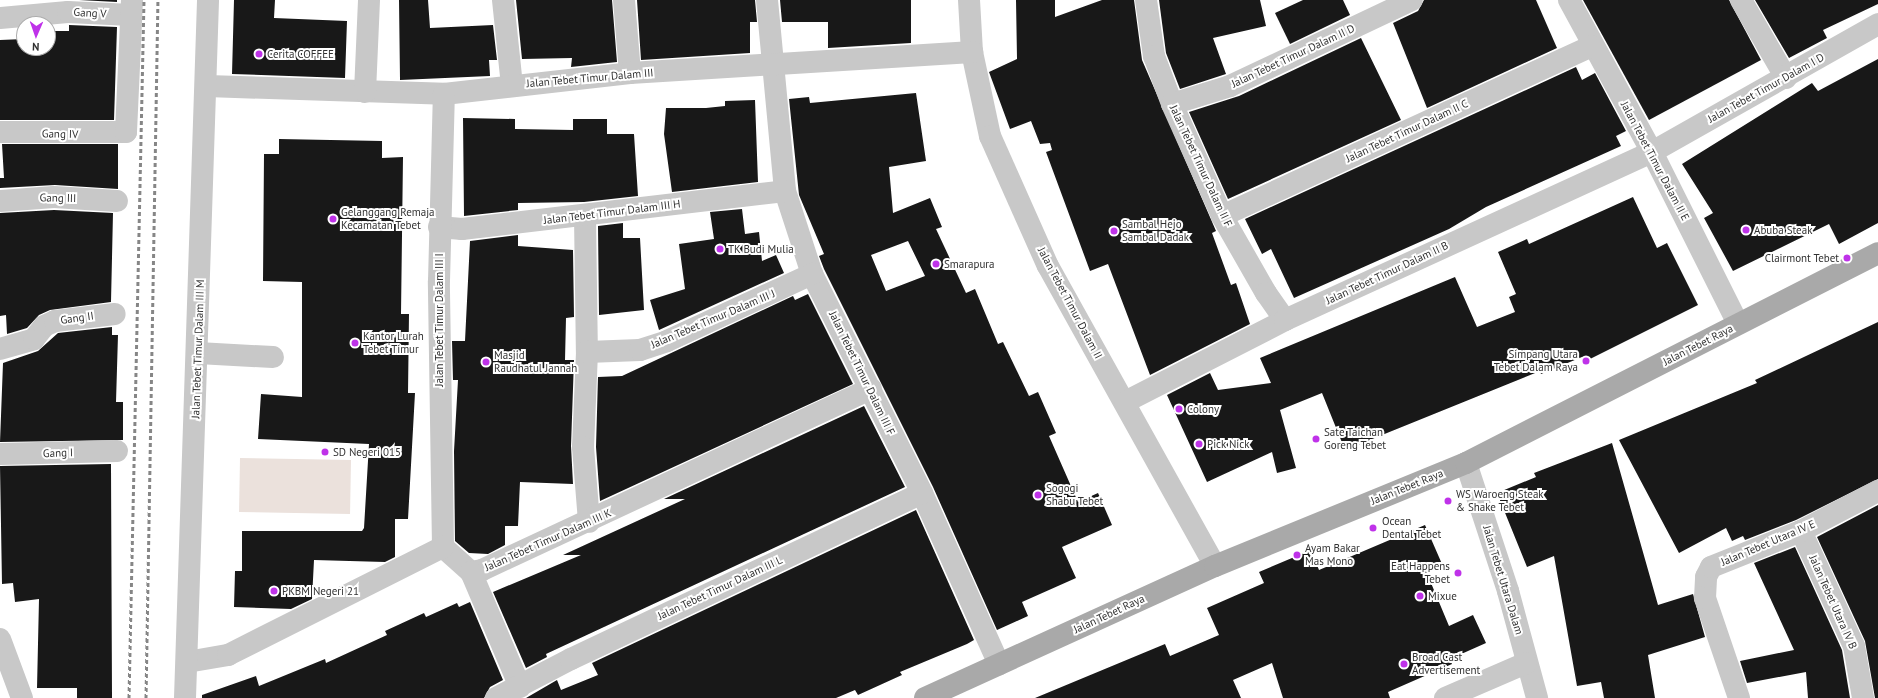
<!DOCTYPE html>
<html>
<head>
<meta charset="utf-8">
<style>
	body { margin:0 }
	#map { position:relative; width:1878px; height:698px; overflow:hidden; background:#fff; font-family:"PT Sans",sans-serif }
	div>[style] { position:absolute }
	[style*='--x'] { left:calc(var(--x)*1px); top:calc(var(--y)*1px); width:calc(var(--w)*1px); rotate:calc(var(--a)*1deg) }
	.green>* { inset:0; background:#ebe1dc; transform-origin:0 0 }
	.building>* { inset:0; background:#181818 }
	.minor>* { height:22px; margin:-11px; padding:0 11px; transform-origin:11px; border-radius:11px; background:#c8c8c8 }
	.major>* { height:22px; margin:-11px; padding:0 11px; transform-origin:11px; border-radius:11px; background:#a9a9a9 }
	.rail>* { height:3px; margin-top:-1.5px; transform-origin:0; background:repeating-linear-gradient(90deg,#868686 0 4px,transparent 0 7px) }
	.dots>* { width:11px; height:11px; translate:-50% -50%; box-sizing:border-box; border:2px solid #fff; border-radius:50% }
	span { translate:-50% -50%; white-space:nowrap; text-align:center; line-height:1.15; -webkit-text-stroke:4px #fff; paint-order:stroke }
	.street-label { font-size:11px; color:#313131 }
	.poi-label { font-size:11px; color:#313131 }
	.left { translate:0 -50%; text-align:left }
	.right { translate:-100% -50%; text-align:right }
	.north { position:absolute; left:16px; top:16px; width:40px; height:40px; box-sizing:border-box; background:#fff; border:1px solid #adadad; border-radius:50%; rotate:182deg; font-size:11px; font-weight:700; line-height:16px; text-align:center; color:#313131 }
	.north::after { content:''; display:block; margin:auto; width:14px; height:18px; background:#bf32e9; clip-path:polygon(50% 0,100% 100%,50% 72%,0 100%) }
</style>
</head>
<body>
<div id="map">
	<div class="green">
		<i style="left:240px;top:458px;width:111px;height:54px;rotate:1deg"></i>
	</div>
	<div class="building">
		<i style="clip-path:polygon(79px 0,117px 0,117px 2px)"></i>
		<i style="clip-path:polygon(234px 0,275px 0,274px 18px,347px 21px,345px 78px,232px 74px)"></i>
		<i style="clip-path:polygon(399px 0,428px 0,430px 28px,493px 25px,497px 60px,489px 60px,490px 76px,400px 80px)"></i>
		<i style="clip-path:polygon(516px 0,612px 0,617px 62px,571px 67px,572px 58px,522px 59px)"></i>
		<i style="clip-path:polygon(637px 0,755px 0,757px 22px,750px 22px,750px 53px,641px 60px)"></i>
		<i style="clip-path:polygon(780px 0,911px 0,911px 43px,828px 48px,828px 22px,782px 22px)"></i>
		<i style="clip-path:polygon(1016px 0,1055px 0,1055px 17px,1102px 0,1134px 0,1142px 60px,1216px 231px,1212px 233px,1231px 285px,1236px 283px,1250px 324px,1150px 375px,1108px 264px,1090px 271px,1046px 152px,1052px 150px,1050px 143px,1040px 144px,1031px 121px,1010px 129px,989px 72px,1017px 59px)"></i>
		<i style="clip-path:polygon(1159px 0,1260px 0,1266px 26px,1213px 38px,1226px 74px,1180px 89px,1166px 53px)"></i>
		<i style="clip-path:polygon(1303px 0,1343px 0,1350px 15px,1290px 44px,1275px 13px)"></i>
		<i style="clip-path:polygon(1424px 0,1536px 0,1557px 48px,1427px 108px,1393px 23px,1418px 11px)"></i>
		<i style="clip-path:polygon(1583px 0,1729px 0,1761px 60px,1649px 120px)"></i>
		<i style="clip-path:polygon(1755px 0,1878px 0,1878px 4px,1823px 30px,1827px 38px,1789px 58px)"></i>
		<i style="clip-path:polygon(69px 25px,117px 27px,114px 120px,0 120px,0 40px,24px 39px,24px 48px,48px 48px,48px 31px,69px 31px)"></i>
		<i style="clip-path:polygon(1361px 38px,1401px 120px,1228px 199px,1189px 112px,1239px 96px)"></i>
		<i style="clip-path:polygon(1878px 59px,1878px 223px,1839px 244px,1829px 224px,1733px 271px,1704px 218px,1713px 213px,1682px 164px,1812px 83px,1818px 91px)"></i>
		<i style="clip-path:polygon(1576px 67px,1582px 80px,1595px 73px,1626px 131px,1616px 136px,1621px 146px,1486px 207px,1449px 229px,1294px 298px,1271px 249px,1262px 254px,1245px 219px)"></i>
		<i style="clip-path:polygon(evenodd,916px 93px,926px 161px,889px 167px,893px 213px,930px 198px,942px 227px,936px 229px,966px 293px,975px 289px,998px 344px,1003px 342px,1029px 396px,1038px 392px,1056px 433px,1049px 436px,1078px 502px,1098px 493px,1112px 525px,1062px 547px,1076px 578px,1022px 602px,1028px 616px,997px 630px,933px 487px,824px 269px,819px 256px,824px 254px,799px 195px,789px 99px,809px 97px,810px 103px,916px 93px,908px 241px,925px 276px,886px 291px,871px 255px,908px 241px)"></i>
		<i style="clip-path:polygon(755px 100px,758px 182px,672px 192px,664px 134px,666px 108px,706px 108px,725px 106px,725px 101px)"></i>
		<i style="clip-path:polygon(463px 118px,515px 119px,515px 129px,573px 130px,573px 119px,607px 119px,607px 134px,634px 134px,638px 196px,584px 202px,518px 203px,518px 210px,464px 216px)"></i>
		<i style="clip-path:polygon(279px 139px,382px 141px,382px 158px,403px 157px,401px 314px,409px 314px,408px 393px,415px 393px,408px 519px,395px 519px,395px 557px,385px 562px,314px 560px,312px 599px,291px 609px,234px 607px,235px 571px,242px 571px,242px 531px,362px 531px,364px 528px,369px 444px,258px 439px,261px 394px,302px 397px,302px 282px,263px 281px,264px 154px,279px 154px)"></i>
		<i style="clip-path:polygon(2px 144px,118px 144px,118px 189px,55px 185px,0 188px,0 178px,4px 178px)"></i>
		<i style="clip-path:polygon(1633px 197px,1657px 248px,1667px 243px,1698px 305px,1584px 362px,1582px 357px,1541px 374px,1540px 371px,1345px 450px,1322px 393px,1280px 410px,1296px 468px,1277px 473px,1272px 452px,1207px 482px,1167px 395px,1210px 373px,1218px 390px,1271px 383px,1260px 358px,1455px 277px,1477px 327px,1515px 312px,1509px 297px,1516px 294px,1498px 252px,1527px 239px,1529px 244px)"></i>
		<i style="clip-path:polygon(742px 209px,745px 234px,759px 232px,762px 261px,776px 255px,784px 273px,659px 330px,650px 300px,685px 289px,679px 244px,714px 239px,710px 212px)"></i>
		<i style="clip-path:polygon(54px 210px,113px 213px,111px 302px,50px 310px,39px 315px,27px 328px,7px 334px,6px 315px,0 316px,0 213px)"></i>
		<i style="clip-path:polygon(623px 223px,623px 238px,640px 238px,644px 310px,599px 315px,598px 226px)"></i>
		<i style="clip-path:polygon(518px 235px,518px 246px,573px 250px,574px 317px,566px 318px,565px 360px,574px 360px,571px 446px,573px 484px,520px 482px,518px 526px,505px 526px,505px 545px,488px 554px,469px 553px,455px 541px,454px 451px,458px 380px,453px 380px,452px 341px,465px 341px,470px 241px)"></i>
		<i style="clip-path:polygon(808px 294px,853px 384px,600px 501px,596px 447px,598px 377px,622px 376px,793px 296px,795px 300px)"></i>
		<i style="clip-path:polygon(1878px 322px,1878px 479px,1796px 520px,1745px 540px,1743px 536px,1732px 541px,1726px 528px,1679px 553px,1619px 440px,1757px 383px,1755px 380px)"></i>
		<i style="clip-path:polygon(112px 327px,112px 335px,118px 335px,116px 402px,123px 402px,123px 440px,0 442px,3px 363px,38px 351px,58px 333px)"></i>
		<i style="clip-path:polygon(864px 406px,905px 487px,546px 654px,547px 657px,526px 668px,493px 592px,581px 555px,563px 555px,685px 499px,664px 499px)"></i>
		<i style="clip-path:polygon(1612px 443px,1658px 605px,1693px 594px,1705px 637px,1648px 655px,1655px 698px,1604px 698px,1601px 682px,1577px 686px,1554px 556px,1527px 567px,1497px 493px,1536px 477px,1534px 473px)"></i>
		<i style="clip-path:polygon(111px 464px,112px 698px,77px 698px,77px 688px,37px 688px,39px 599px,15px 602px,13px 583px,2px 584px,0 466px)"></i>
		<i style="clip-path:polygon(1878px 505px,1878px 698px,1875px 698px,1865px 641px,1817px 537px)"></i>
		<i style="clip-path:polygon(916px 510px,974px 640px,967px 644px,900px 672px,902px 675px,858px 695px,855px 690px,836px 698px,526px 698px,557px 680px,561px 690px,598px 675px,592px 663px)"></i>
		<i style="clip-path:polygon(1425px 525px,1442px 564px,1426px 571px,1449px 626px,1473px 615px,1486px 643px,1450px 659px,1452px 664px,1388px 692px,1390px 698px,1283px 698px,1272px 663px,1233px 680px,1241px 698px,1035px 698px,1165px 644px,1170px 656px,1219px 635px,1207px 608px,1264px 583px,1259px 572px,1311px 550px,1319px 570px)"></i>
		<i style="clip-path:polygon(1795px 547px,1842px 650px,1850px 698px,1808px 698px,1806px 672px,1747px 683px,1740px 661px,1794px 650px,1754px 563px)"></i>
		<i style="clip-path:polygon(470px 602px,503px 680px,490px 687px,484px 698px,202px 698px,202px 695px,256px 676px,259px 686px,325px 659px,326px 663px,387px 635px,385px 631px,424px 613px,426px 617px,457px 603px,459px 607px)"></i>
	</div>
	<div class="minor">
		<i style="--x:503;--y:0;--w:86;--a:84"></i>
		<i style="--x:624;--y:0;--w:73;--a:85.3"></i>
		<i style="--x:767;--y:0;--w:192;--a:84.6"></i>
		<i style="--x:785;--y:191;--w:87;--a:72"></i>
		<i style="--x:812;--y:274;--w:245;--a:63.3"></i>
		<i style="--x:922;--y:493;--w:188;--a:65.8"></i>
		<i style="--x:969;--y:0;--w:52;--a:86.7"></i>
		<i style="--x:972;--y:52;--w:86;--a:77.9"></i>
		<i style="--x:990;--y:136;--w:142;--a:66"></i>
		<i style="--x:1048;--y:266;--w:343;--a:60.9"></i>
		<i style="--x:1146;--y:0;--w:57;--a:81.9"></i>
		<i style="--x:1154;--y:56;--w:51;--a:69.4"></i>
		<i style="--x:1172;--y:104;--w:123;--a:65.9"></i>
		<i style="--x:1222;--y:216;--w:89;--a:60.3"></i>
		<i style="--x:1266;--y:293;--w:33;--a:55"></i>
		<i style="--x:1569;--y:0;--w:173;--a:61.4"></i>
		<i style="--x:1652;--y:152;--w:192;--a:63.4"></i>
		<i style="--x:1741;--y:0;--w:90;--a:60"></i>
		<i style="--x:0;--y:18;--w:68;--a:-5"></i>
		<i style="--x:68;--y:12;--w:63;--a:2.7"></i>
		<i style="--x:207;--y:86;--w:237;--a:1.9"></i>
		<i style="--x:444;--y:94;--w:187;--a:-6.4"></i>
		<i style="--x:630;--y:73;--w:343;--a:-3.5"></i>
		<i style="--x:365;--y:92;--w:92;--a:-87.5"></i>
		<i style="--x:1172;--y:104;--w:61;--a:-17.2"></i>
		<i style="--x:1230;--y:86;--w:201;--a:-25.3"></i>
		<i style="--x:0;--y:132;--w:126;--a:0"></i>
		<i style="--x:126;--y:132;--w:132;--a:-87.4"></i>
		<i style="--x:0;--y:201;--w:54;--a:-4.2"></i>
		<i style="--x:54;--y:197;--w:63;--a:3.6"></i>
		<i style="--x:585;--y:216;--w:136;--a:89.2"></i>
		<i style="--x:587;--y:352;--w:95;--a:92.4"></i>
		<i style="--x:583;--y:447;--w:75;--a:85.4"></i>
		<i style="--x:1222;--y:216;--w:407;--a:-24.7"></i>
		<i style="--x:439;--y:227;--w:23;--a:5"></i>
		<i style="--x:462;--y:229;--w:325;--a:-6.7"></i>
		<i style="--x:0;--y:349;--w:35;--a:-16"></i>
		<i style="--x:34;--y:339;--w:16;--a:-52"></i>
		<i style="--x:44;--y:326;--w:12;--a:-24"></i>
		<i style="--x:55;--y:321;--w:60;--a:-6.7"></i>
		<i style="--x:587;--y:352;--w:53;--a:-2.2"></i>
		<i style="--x:640;--y:350;--w:28;--a:-18"></i>
		<i style="--x:667;--y:341;--w:160;--a:-24.8"></i>
		<i style="--x:198;--y:353;--w:75;--a:3.1"></i>
		<i style="--x:1125;--y:402;--w:180;--a:-27.1"></i>
		<i style="--x:1285;--y:320;--w:404;--a:-24.6"></i>
		<i style="--x:1652;--y:152;--w:260;--a:-29.5"></i>
		<i style="--x:0;--y:454;--w:117;--a:-1.5"></i>
		<i style="--x:1466;--y:463;--w:135;--a:71.8"></i>
		<i style="--x:1508;--y:591;--w:111;--a:74.8"></i>
		<i style="--x:1801;--y:531;--w:127;--a:65.3"></i>
		<i style="--x:1854;--y:646;--w:53;--a:80.2"></i>
		<i style="--x:443;--y:547;--w:38;--a:42"></i>
		<i style="--x:471;--y:572;--w:11;--a:-10"></i>
		<i style="--x:482;--y:570;--w:429;--a:-25"></i>
		<i style="--x:443;--y:547;--w:266;--a:-90.9"></i>
		<i style="--x:439;--y:281;--w:187;--a:-88.5"></i>
		<i style="--x:471;--y:572;--w:125;--a:66.9"></i>
		<i style="--x:0;--y:639;--w:63;--a:69.6"></i>
		<i style="--x:187;--y:662;--w:42;--a:-9.7"></i>
		<i style="--x:228;--y:655;--w:241;--a:-26.7"></i>
		<i style="--x:185;--y:698;--w:698;--a:-88.11"></i>
		<i style="--x:496;--y:698;--w:85;--a:-27.5"></i>
		<i style="--x:571;--y:659;--w:388;--a:-25.3"></i>
		<i style="--x:1445;--y:698;--w:88;--a:-23.4"></i>
		<i style="--x:1739;--y:698;--w:106;--a:-108.8"></i>
		<i style="--x:1705;--y:598;--w:21;--a:-87"></i>
		<i style="--x:1706;--y:577;--w:11;--a:-63"></i>
		<i style="--x:1711;--y:567;--w:97;--a:-21.8"></i>
		<i style="--x:1801;--y:531;--w:87;--a:-27.5"></i>
	</div>
	<div class="major">
		<i style="--x:925;--y:698;--w:319;--a:-24.5"></i>
		<i style="--x:1215;--y:566;--w:271;--a:-22.3"></i>
		<i style="--x:1466;--y:463;--w:462;--a:-27"></i>
	</div>
	<div class="rail">
		<i style="--x:129;--y:698;--w:698;--a:-88.77"></i>
		<i style="--x:146;--y:698;--w:698;--a:-89.02"></i>
	</div>
	<div class="dots">
		<i style="left:259px;top:54px;background:#bf32e9"></i>
		<i style="left:333px;top:219px;background:#bf32e9"></i>
		<i style="left:1746px;top:230px;background:#bf32e9"></i>
		<i style="left:1114px;top:231px;background:#bf32e9"></i>
		<i style="left:720px;top:249px;background:#bf32e9"></i>
		<i style="left:1847px;top:258px;background:#bf32e9"></i>
		<i style="left:936px;top:264px;background:#bf32e9"></i>
		<i style="left:355px;top:343px;background:#bf32e9"></i>
		<i style="left:1586px;top:361px;background:#bf32e9"></i>
		<i style="left:486px;top:362px;background:#bf32e9"></i>
		<i style="left:1179px;top:409px;background:#bf32e9"></i>
		<i style="left:1316px;top:439px;background:#bf32e9"></i>
		<i style="left:1199px;top:444px;background:#bf32e9"></i>
		<i style="left:325px;top:452px;background:#bf32e9"></i>
		<i style="left:1038px;top:495px;background:#bf32e9"></i>
		<i style="left:1448px;top:501px;background:#bf32e9"></i>
		<i style="left:1373px;top:528px;background:#bf32e9"></i>
		<i style="left:1297px;top:555px;background:#bf32e9"></i>
		<i style="left:1458px;top:573px;background:#bf32e9"></i>
		<i style="left:274px;top:591px;background:#bf32e9"></i>
		<i style="left:1420px;top:596px;background:#bf32e9"></i>
		<i style="left:1404px;top:664px;background:#bf32e9"></i>
	</div>
	<div class="street-label">
		<span style="left:90px;top:13px;rotate:3deg">Gang V</span>
		<span style="left:1293px;top:56px;rotate:-25deg">Jalan Tebet Timur Dalam II D</span>
		<span style="left:590px;top:78px;rotate:-5deg">Jalan Tebet Timur Dalam III</span>
		<span style="left:1766px;top:88px;rotate:-29deg">Jalan Tebet Timur Dalam I D</span>
		<span style="left:1407px;top:131px;rotate:-25deg">Jalan Tebet Timur Dalam II C</span>
		<span style="left:60px;top:134px;rotate:1deg">Gang IV</span>
		<span style="left:1655px;top:161px;rotate:62deg">Jalan Tebet Timur Dalam II E</span>
		<span style="left:1201px;top:166px;rotate:65deg">Jalan Tebet Timur Dalam II F</span>
		<span style="left:58px;top:198px;rotate:1deg">Gang III</span>
		<span style="left:612px;top:212px;rotate:-7deg">Jalan Tebet Timur Dalam III H</span>
		<span style="left:1387px;top:273px;rotate:-25deg">Jalan Tebet Timur Dalam II B</span>
		<span style="left:1070px;top:303px;rotate:62deg">Jalan Tebet Timur Dalam II</span>
		<span style="left:77px;top:318px;rotate:-8deg">Gang II</span>
		<span style="left:713px;top:319px;rotate:-23deg">Jalan Tebet Timur Dalam III J</span>
		<span style="left:439px;top:320px;rotate:-90deg">Jalan Tebet Timur Dalam III I</span>
		<span style="left:1698px;top:345px;rotate:-27deg">Jalan Tebet Raya</span>
		<span style="left:198px;top:349px;rotate:-88deg">Jalan Tebet Timur Dalam III M</span>
		<span style="left:862px;top:373px;rotate:64deg">Jalan Tebet Timur Dalam III F</span>
		<span style="left:58px;top:453px;rotate:-2deg">Gang I</span>
		<span style="left:1407px;top:487px;rotate:-22deg">Jalan Tebet Raya</span>
		<span style="left:548px;top:540px;rotate:-24deg">Jalan Tebet Timur Dalam III K</span>
		<span style="left:1768px;top:543px;rotate:-23deg">Jalan Tebet Utara IV E</span>
		<span style="left:1503px;top:580px;rotate:73deg">Jalan Tebet Utara Dalam</span>
		<span style="left:720px;top:588px;rotate:-25deg">Jalan Tebet Timur Dalam III L</span>
		<span style="left:1833px;top:602px;rotate:66deg">Jalan Tebet Utara IV B</span>
		<span style="left:1109px;top:614px;rotate:-25deg">Jalan Tebet Raya</span>
	</div>
	<div class="poi-label">
		<span class="left" style="left:267px;top:54px">Cerita COFFEE</span>
		<span class="left" style="left:341px;top:219px">Gelanggang Remaja<br>Kecamatan Tebet</span>
		<span class="left" style="left:1122px;top:231px">Sambal Hejo<br>Sambal Dadak</span>
		<span class="left" style="left:1754px;top:230px">Abuba Steak</span>
		<span class="left" style="left:728px;top:249px">TK Budi Mulia</span>
		<span class="right" style="left:1839px;top:258px">Clairmont Tebet</span>
		<span class="left" style="left:944px;top:264px">Smarapura</span>
		<span class="left" style="left:363px;top:343px">Kantor Lurah<br>Tebet Timur</span>
		<span class="right" style="left:1578px;top:361px">Simpang Utara<br>Tebet Dalam Raya</span>
		<span class="left" style="left:494px;top:362px">Masjid<br>Raudhatul Jannah</span>
		<span class="left" style="left:1187px;top:409px">Colony</span>
		<span class="left" style="left:1324px;top:439px">Sate Taichan<br>Goreng Tebet</span>
		<span class="left" style="left:1207px;top:444px">Pick Nick</span>
		<span class="left" style="left:333px;top:452px">SD Negeri 015</span>
		<span class="left" style="left:1046px;top:495px">Sogogi<br>Shabu Tebet</span>
		<span class="left" style="left:1456px;top:501px">WS Waroeng Steak<br>&amp; Shake Tebet</span>
		<span class="left" style="left:1382px;top:528px">Ocean<br>Dental Tebet</span>
		<span class="left" style="left:1305px;top:555px">Ayam Bakar<br>Mas Mono</span>
		<span class="right" style="left:1450px;top:573px">Eat Happens<br>Tebet</span>
		<span class="left" style="left:282px;top:591px">PKBM Negeri 21</span>
		<span class="left" style="left:1428px;top:596px">Mixue</span>
		<span class="left" style="left:1412px;top:664px">Broad Cast<br>Advertisement</span>
	</div>
	<div class="north">N</div>
</div>
</body>
</html>
